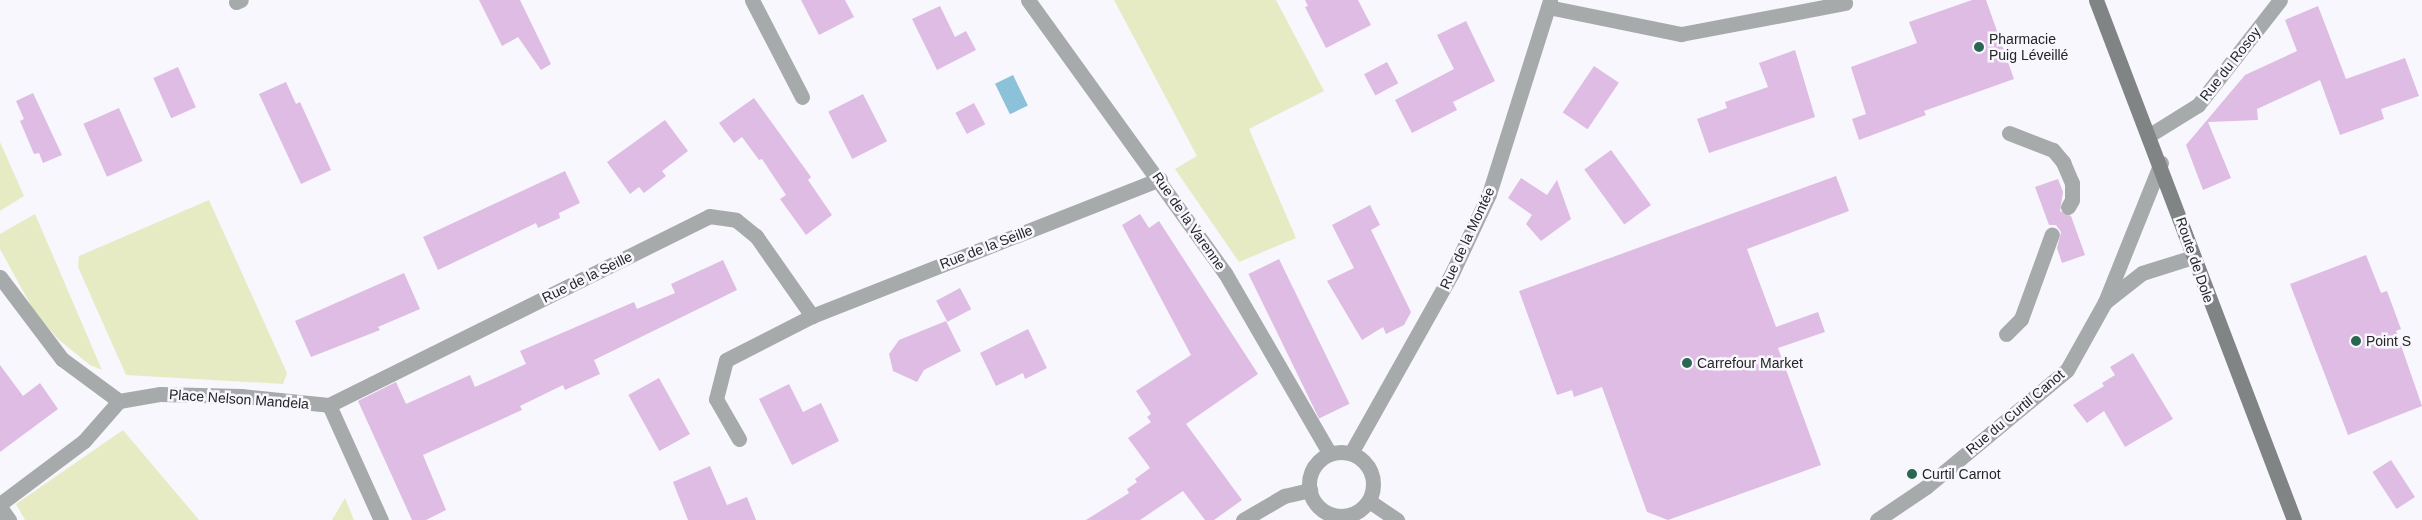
<!DOCTYPE html>
<html>
<head>
<meta charset="utf-8">
<style>
	body { margin:0 }
	#map { position:relative; width:2422px; height:520px; overflow:hidden; background:#f7f7fd; font-family:Arial,sans-serif }
	div>[style] { position:absolute }
	[style*='--x'] { left:calc(var(--x)*1px); top:calc(var(--y)*1px); width:calc(var(--w)*1px); rotate:calc(var(--a)*1deg) }
	.green>* { inset:0; background:#e7ebc4 }
	.water>* { inset:0; background:#8bc2da; transform-origin:0 0 }
	.building>* { inset:0; background:#dfbce3; transform-origin:0 0 }
	.lane>* { height:15px; margin:-7.5px; padding:0 7.5px; transform-origin:7.5px; border-radius:7.5px; background:#a7aaaa }
	.street>* { height:15px; margin:-7.5px; padding:0 7.5px; transform-origin:7.5px; border-radius:7.5px; background:#a7aaaa }
	.street>.ring { margin:-7.5px; padding:0; box-sizing:content-box; background:none; border:15px solid #a7aaaa; border-radius:50% }
	.secondary>* { height:15px; margin:-7.5px; padding:0 7.5px; transform-origin:7.5px; border-radius:7.5px; background:#808485 }
	.dots>* { width:14px; height:14px; translate:-50% -50%; box-sizing:border-box; border:2px solid #f7f7fd; border-radius:50% }
	span { translate:-50% -50%; white-space:nowrap; text-align:center; line-height:1.15; -webkit-text-stroke:5px #f7f7fd; paint-order:stroke }
	.poi-label { font-size:14px; color:#252527 }
	.left { translate:0 -50%; text-align:left }
	.street-label { font-size:14px; color:#252527 }
</style>
</head>
<body>
<div id="map">
	<div class="green">
		<i style="clip-path:polygon(1114px 0,1276px 0,1324px 91px,1249px 129px,1296px 238px,1239px 262px,1175px 169px,1197px 156px)"></i>
		<i style="clip-path:polygon(0 142px,24px 196px,0 211px)"></i>
		<i style="clip-path:polygon(209px 200px,287px 373px,283px 384px,126px 375px,78px 267px,79px 256px)"></i>
		<i style="clip-path:polygon(35px 214px,102px 370px,90px 365px,58px 339px,35px 313px,0 249px,0 234px)"></i>
		<i style="clip-path:polygon(123px 430px,199px 520px,25px 520px,16px 504px)"></i>
		<i style="clip-path:polygon(345px 498px,354px 520px,332px 520px)"></i>
	</div>
	<div class="water">
		<i style="left:1013px;top:75px;width:34px;height:20px;rotate:64deg"></i>
	</div>
	<div class="building">
		<i style="clip-path:polygon(479px 0,520px 0,551px 64px,541px 70px,518px 37px,502px 46px)"></i>
		<i style="clip-path:polygon(801px 0,845px 0,854px 17px,819px 35px)"></i>
		<i style="clip-path:polygon(1305px 0,1358px 0,1371px 25px,1326px 48px,1305px 7px,1308px 6px)"></i>
		<i style="clip-path:polygon(1972px 0,1986px 0,2014px 79px,1924px 111px,1926px 115px,1859px 140px,1852px 119px,1866px 114px,1851px 67px,1917px 43px,1909px 22px)"></i>
		<i style="clip-path:polygon(940px 6px,955px 37px,966px 31px,976px 50px,937px 70px,912px 19px)"></i>
		<i style="clip-path:polygon(2318px 6px,2346px 79px,2405px 58px,2419px 96px,2381px 109px,2384px 119px,2340px 135px,2320px 80px,2257px 109px,2258px 120px,2208px 122px,2231px 178px,2203px 190px,2186px 145px,2245px 75px,2297px 51px,2285px 20px)"></i>
		<i style="clip-path:polygon(1466px 21px,1495px 81px,1453px 102px,1457px 110px,1412px 133px,1395px 100px,1454px 69px,1437px 35px)"></i>
		<i style="clip-path:polygon(1795px 50px,1815px 117px,1709px 153px,1697px 119px,1727px 108px,1725px 102px,1768px 87px,1759px 63px)"></i>
		<i style="left:1387px;top:62px;width:24px;height:26px;rotate:62deg"></i>
		<i style="left:1594px;top:66px;width:30px;height:56px;rotate:34deg"></i>
		<i style="left:178px;top:67px;width:44px;height:27px;rotate:66deg"></i>
		<i style="clip-path:polygon(286px 82px,296px 104px,300px 102px,331px 170px,301px 184px,259px 94px)"></i>
		<i style="clip-path:polygon(33px 93px,62px 155px,43px 163px,39px 153px,34px 154px,20px 121px,24px 119px,16px 101px)"></i>
		<i style="left:863px;top:94px;width:53px;height:39px;rotate:63deg"></i>
		<i style="clip-path:polygon(754px 98px,811px 177px,808px 180px,832px 215px,806px 235px,780px 199px,786px 195px,762px 159px,759px 160px,742px 137px,734px 143px,719px 123px)"></i>
		<i style="left:974px;top:103px;width:24px;height:21px;rotate:62deg"></i>
		<i style="left:119px;top:108px;width:58px;height:39px;rotate:66deg"></i>
		<i style="clip-path:polygon(665px 120px,688px 151px,662px 171px,666px 176px,644px 193px,639px 187px,630px 194px,607px 162px)"></i>
		<i style="left:1611px;top:150px;width:68px;height:33px;rotate:54deg"></i>
		<i style="clip-path:polygon(565px 171px,580px 203px,559px 213px,560px 218px,538px 228px,536px 223px,438px 270px,423px 237px)"></i>
		<i style="clip-path:polygon(1836px 176px,1849px 211px,1747px 249px,1776px 327px,1818px 312px,1825px 332px,1778px 348px,1821px 465px,1668px 520px,1647px 512px,1602px 387px,1574px 397px,1572px 390px,1557px 395px,1519px 291px)"></i>
		<i style="clip-path:polygon(1521px 178px,1547px 195px,1557px 180px,1571px 219px,1541px 241px,1526px 224px,1532px 215px,1508px 198px)"></i>
		<i style="clip-path:polygon(2058px 179px,2063px 192px,2060px 211px,2071px 216px,2085px 255px,2062px 263px,2057px 248px,2061px 232px,2056px 225px,2049px 225px,2035px 187px)"></i>
		<i style="clip-path:polygon(1370px 205px,1380px 225px,1371px 230px,1411px 312px,1404px 325px,1386px 334px,1383px 327px,1362px 340px,1327px 281px,1354px 268px,1332px 225px)"></i>
		<i style="clip-path:polygon(1140px 214px,1149px 228px,1159px 221px,1258px 374px,1186px 424px,1242px 500px,1214px 520px,1205px 520px,1183px 491px,1140px 520px,1086px 520px,1129px 493px,1127px 489px,1137px 482px,1135px 479px,1150px 468px,1128px 438px,1151px 422px,1147px 417px,1151px 414px,1136px 391px,1191px 355px,1122px 225px)"></i>
		<i style="clip-path:polygon(2366px 255px,2381px 293px,2387px 291px,2401px 329px,2396px 331px,2422px 406px,2348px 435px,2290px 284px)"></i>
		<i style="left:1279px;top:259px;width:161px;height:34px;rotate:64deg"></i>
		<i style="clip-path:polygon(723px 260px,737px 290px,594px 360px,600px 374px,565px 390px,563px 385px,520px 406px,522px 410px,423px 455px,446px 510px,426px 520px,412px 520px,358px 401px,396px 382px,406px 404px,470px 375px,475px 387px,526px 364px,520px 351px,634px 302px,637px 309px,675px 293px,671px 284px)"></i>
		<i style="clip-path:polygon(404px 273px,420px 309px,378px 327px,380px 330px,311px 357px,295px 321px)"></i>
		<i style="left:960px;top:288px;width:24px;height:27px;rotate:62deg"></i>
		<i style="clip-path:polygon(946px 321px,961px 351px,924px 370px,917px 382px,893px 371px,889px 354px,899px 340px)"></i>
		<i style="clip-path:polygon(1028px 329px,1047px 368px,1025px 379px,1023px 373px,996px 386px,980px 353px)"></i>
		<i style="clip-path:polygon(2133px 353px,2173px 419px,2125px 447px,2104px 411px,2087px 423px,2073px 405px,2104px 386px,2102px 383px,2115px 375px,2110px 367px)"></i>
		<i style="clip-path:polygon(0 365px,23px 396px,40px 383px,58px 409px,0 452px)"></i>
		<i style="left:659px;top:378px;width:64px;height:35px;rotate:61deg"></i>
		<i style="clip-path:polygon(789px 384px,803px 412px,821px 403px,839px 441px,792px 465px,759px 399px)"></i>
		<i style="left:2391px;top:460px;width:44px;height:22px;rotate:57deg"></i>
		<i style="clip-path:polygon(710px 466px,727px 505px,747px 497px,756px 520px,688px 520px,673px 482px)"></i>
	</div>
	<div class="lane">
		<i style="--x:2009;--y:133;--w:47;--a:21.1"></i>
		<i style="--x:2053;--y:150;--w:16;--a:50"></i>
		<i style="--x:2063;--y:162;--w:23;--a:67"></i>
		<i style="--x:2072;--y:183;--w:17;--a:90"></i>
		<i style="--x:2072;--y:200;--w:8;--a:120"></i>
		<i style="--x:2006;--y:334;--w:21;--a:-45"></i>
		<i style="--x:2021;--y:319;--w:90;--a:-70"></i>
	</div>
	<div class="street">
		<i style="--x:752;--y:0;--w:109;--a:62.7"></i>
		<i style="--x:1028;--y:0;--w:337;--a:54.2"></i>
		<i style="--x:1225;--y:273;--w:209;--a:59.9"></i>
		<i style="--x:236;--y:2;--w:5;--a:-22"></i>
		<i style="--x:1548;--y:7;--w:136;--a:11.5"></i>
		<i style="--x:1681;--y:34;--w:167;--a:-10.7"></i>
		<i style="--x:2148;--y:136;--w:59;--a:-31.8"></i>
		<i style="--x:2198;--y:105;--w:133;--a:-52"></i>
		<i style="--x:0;--y:277;--w:103;--a:52.9"></i>
		<i style="--x:62;--y:359;--w:71;--a:36.4"></i>
		<i style="--x:2105;--y:302;--w:47;--a:-38.1"></i>
		<i style="--x:2142;--y:273;--w:53;--a:-17.4"></i>
		<i style="--x:119;--y:401;--w:42;--a:-9.7"></i>
		<i style="--x:160;--y:394;--w:81;--a:1.4"></i>
		<i style="--x:241;--y:396;--w:88;--a:5.8"></i>
		<i style="--x:329;--y:405;--w:424;--a:-26.4"></i>
		<i style="--x:709;--y:216;--w:27;--a:8"></i>
		<i style="--x:736;--y:220;--w:26;--a:39"></i>
		<i style="--x:756;--y:236;--w:98;--a:55"></i>
		<i style="--x:329;--y:405;--w:126;--a:65.7"></i>
		<i style="--x:739;--y:439;--w:46;--a:-119.9"></i>
		<i style="--x:716;--y:399;--w:40;--a:-75.6"></i>
		<i style="--x:726;--y:360;--w:97;--a:-27.1"></i>
		<i style="--x:812;--y:316;--w:374;--a:-21.5"></i>
		<i class="ring" style="left:1309px;top:452px;width:49px;height:49px"></i>
		<i style="--x:1351;--y:453;--w:206;--a:-60.7"></i>
		<i style="--x:1452;--y:273;--w:87;--a:-64.9"></i>
		<i style="--x:1489;--y:194;--w:203;--a:-72.5"></i>
		<i style="--x:1369;--y:501;--w:34;--a:34"></i>
		<i style="--x:0;--y:504;--w:105;--a:-36.9"></i>
		<i style="--x:84;--y:441;--w:53;--a:-48.8"></i>
		<i style="--x:0;--y:507;--w:16;--a:55"></i>
		<i style="--x:1243;--y:520;--w:48;--a:-30.3"></i>
		<i style="--x:1284;--y:496;--w:27;--a:-13"></i>
		<i style="--x:1877;--y:520;--w:59;--a:-34"></i>
		<i style="--x:1926;--y:487;--w:183;--a:-39.7"></i>
		<i style="--x:2067;--y:370;--w:78;--a:-60.8"></i>
		<i style="--x:2105;--y:302;--w:150;--a:-68.1"></i>
	</div>
	<div class="secondary">
		<i style="--x:2096;--y:0;--w:556;--a:69.15"></i>
	</div>
	<div class="dots">
		<i style="left:1979px;top:47px;background:#2a6752"></i>
		<i style="left:2356px;top:341px;background:#2a6752"></i>
		<i style="left:1687px;top:363px;background:#2a6752"></i>
		<i style="left:1912px;top:474px;background:#2a6752"></i>
	</div>
	<div class="poi-label">
		<span class="left" style="left:1989px;top:47px">Pharmacie<br>Puig Léveillé</span>
		<span class="left" style="left:2366px;top:341px">Point S</span>
		<span class="left" style="left:1697px;top:363px">Carrefour Market</span>
		<span class="left" style="left:1922px;top:474px">Curtil Carnot</span>
	</div>
	<div class="street-label">
		<span style="left:2230px;top:64px;rotate:-52deg">Rue du Rosoy</span>
		<span style="left:1189px;top:221px;rotate:55deg">Rue de la Varenne</span>
		<span style="left:1467px;top:238px;rotate:-65deg">Rue de la Montée</span>
		<span style="left:986px;top:247px;rotate:-21deg">Rue de la Seille</span>
		<span style="left:2195px;top:260px;rotate:71deg">Route de Dole</span>
		<span style="left:587px;top:277px;rotate:-26deg">Rue de la Seille</span>
		<span style="left:239px;top:399px;rotate:4deg">Place Nelson Mandela</span>
		<span style="left:2015px;top:412px;rotate:-40deg">Rue du Curtil Canot</span>
	</div>
</div>
</body>
</html>
